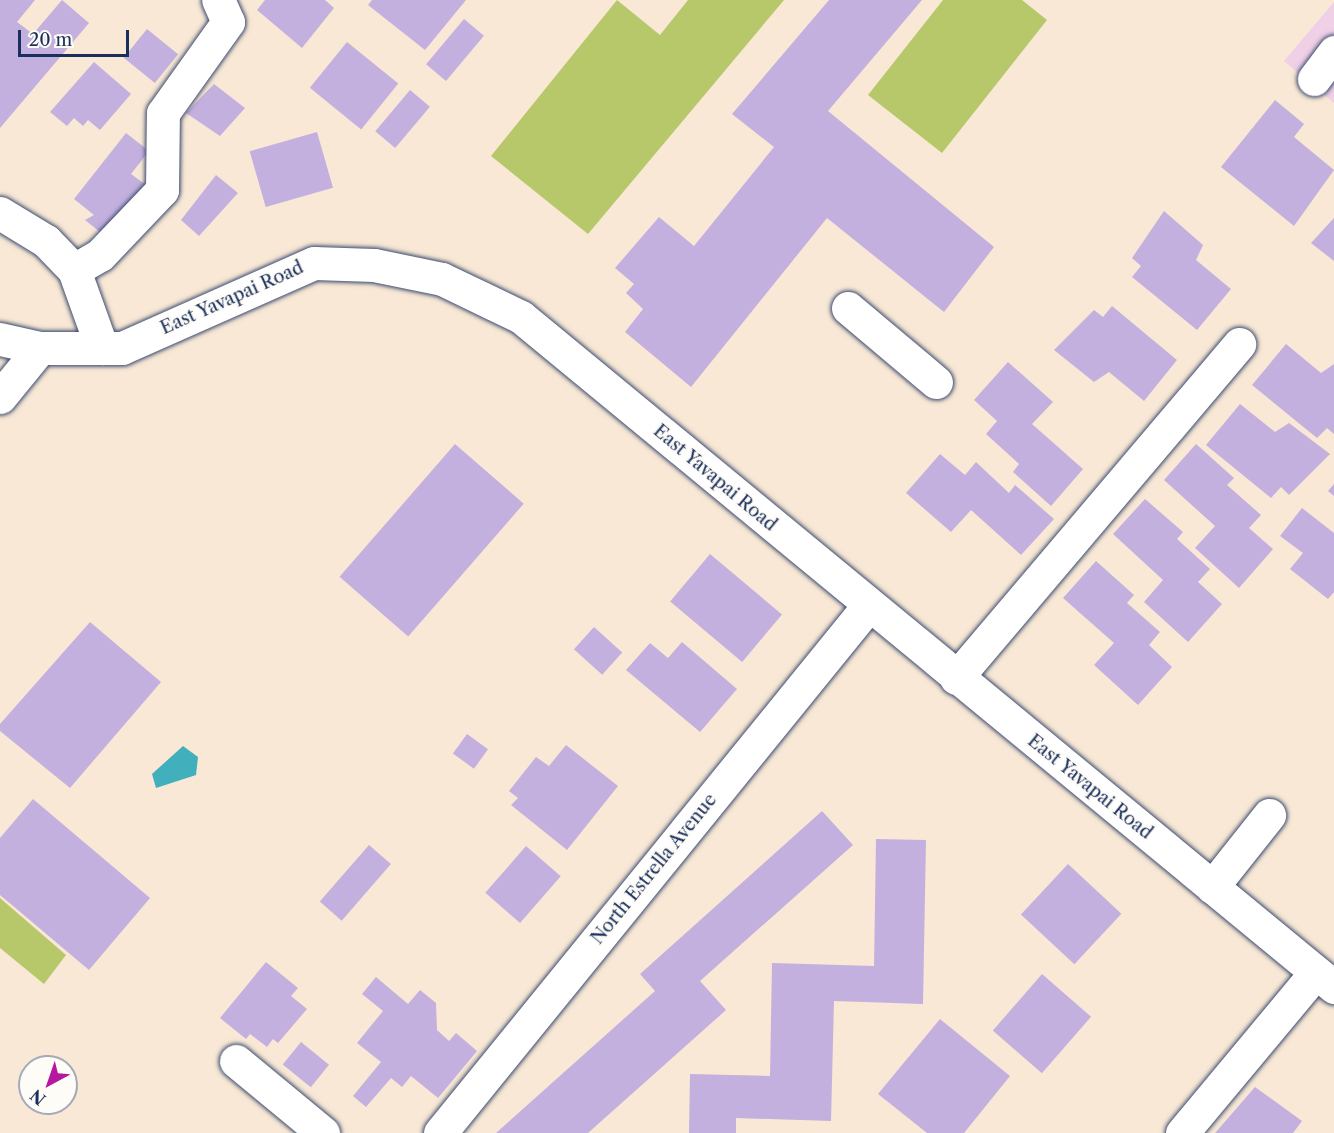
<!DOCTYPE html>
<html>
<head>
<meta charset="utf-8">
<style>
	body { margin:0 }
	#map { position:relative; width:1334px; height:1133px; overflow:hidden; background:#f8e8d5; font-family:"Libre Caslon Text",serif }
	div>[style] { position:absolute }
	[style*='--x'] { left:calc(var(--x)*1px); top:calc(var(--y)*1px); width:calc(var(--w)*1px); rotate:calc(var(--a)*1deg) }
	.built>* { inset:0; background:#efd0e6 }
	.green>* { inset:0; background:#b7c86b }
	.water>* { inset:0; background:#41b0bc }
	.building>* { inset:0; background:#c4b0de; transform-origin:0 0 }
	.roads { filter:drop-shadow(0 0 2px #3c4b70) drop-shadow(0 0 2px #3c4b70) }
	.minor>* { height:33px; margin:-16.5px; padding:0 16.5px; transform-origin:16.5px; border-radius:16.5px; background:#fff }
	span { translate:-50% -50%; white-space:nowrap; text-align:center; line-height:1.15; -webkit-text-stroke:4.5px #fdfcf7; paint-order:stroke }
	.street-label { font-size:18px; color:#1b2f5e }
	.north { position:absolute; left:18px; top:1055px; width:60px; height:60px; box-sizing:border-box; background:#fdfcf7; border:2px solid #a3aaba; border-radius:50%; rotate:220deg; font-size:16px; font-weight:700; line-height:24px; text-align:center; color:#1b2f5e }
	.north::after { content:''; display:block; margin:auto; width:21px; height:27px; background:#b5179e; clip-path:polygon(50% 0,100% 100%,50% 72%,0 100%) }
	.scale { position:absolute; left:18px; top:30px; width:111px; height:27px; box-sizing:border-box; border:3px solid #1b2f5e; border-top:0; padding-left:8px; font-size:18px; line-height:21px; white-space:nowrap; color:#1b2f5e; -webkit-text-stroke:4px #fdfcf7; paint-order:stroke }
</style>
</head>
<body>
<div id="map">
	<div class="built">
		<i style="clip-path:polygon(1334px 2px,1334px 103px,1284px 61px)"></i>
	</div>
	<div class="green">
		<i style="clip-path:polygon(617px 0,660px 35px,688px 0,784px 0,588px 234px,491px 156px)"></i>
		<i style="clip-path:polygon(943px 0,1022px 0,1047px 20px,942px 153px,868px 95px)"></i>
		<i style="clip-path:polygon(0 898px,66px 955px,44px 984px,0 948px)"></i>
	</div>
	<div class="water">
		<i style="clip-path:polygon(183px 746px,198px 757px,196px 775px,156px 788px,152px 774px)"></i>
	</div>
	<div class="building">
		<i style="clip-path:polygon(0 0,35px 0,17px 22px,33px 34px,62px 0,89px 23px,0 128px)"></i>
		<i style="clip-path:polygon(265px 0,325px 0,334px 8px,302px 48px,257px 10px)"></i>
		<i style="clip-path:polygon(372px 0,466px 0,425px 50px,368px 5px)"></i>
		<i style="clip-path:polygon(829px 0,922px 0,828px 111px,994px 247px,944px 312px,827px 218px,691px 387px,625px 332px,643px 309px,626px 293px,634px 284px,615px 268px,659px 217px,694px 246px,774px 147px,732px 114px)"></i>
		<i style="left:464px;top:19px;width:26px;height:59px;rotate:40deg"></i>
		<i style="left:147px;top:29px;width:40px;height:37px;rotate:39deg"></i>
		<i style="left:347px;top:42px;width:66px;height:59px;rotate:39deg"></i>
		<i style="clip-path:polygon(94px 62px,131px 94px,100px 130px,88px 120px,83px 126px,74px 118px,67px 126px,50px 112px)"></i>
		<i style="clip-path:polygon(214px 84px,245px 108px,220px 136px,186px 113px)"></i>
		<i style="left:410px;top:90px;width:26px;height:54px;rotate:40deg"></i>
		<i style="clip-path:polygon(1275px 100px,1304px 124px,1294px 137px,1334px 170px,1294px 226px,1221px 167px)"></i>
		<i style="left:317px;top:132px;width:58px;height:70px;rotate:74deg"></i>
		<i style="clip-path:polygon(126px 133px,149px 151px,131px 174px,146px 185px,105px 236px,85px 220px,94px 215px,74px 199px)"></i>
		<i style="clip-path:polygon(216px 175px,238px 193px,199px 236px,181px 220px)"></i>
		<i style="clip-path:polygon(1164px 211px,1203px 245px,1196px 260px,1231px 289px,1197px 330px,1132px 277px,1141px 266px,1132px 258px)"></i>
		<i style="clip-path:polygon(1334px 218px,1334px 261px,1311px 243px)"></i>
		<i style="clip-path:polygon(1112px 306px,1177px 360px,1144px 401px,1109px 372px,1094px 382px,1054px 350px,1094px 310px,1103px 317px)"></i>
		<i style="clip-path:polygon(1286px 344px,1321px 373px,1334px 364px,1334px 434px,1327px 428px,1317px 438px,1252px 385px)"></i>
		<i style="clip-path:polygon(1008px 362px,1053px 402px,1032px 424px,1083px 469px,1051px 506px,1013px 472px,1019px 464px,986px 434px,997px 421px,974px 400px)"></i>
		<i style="clip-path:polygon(1240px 404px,1275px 432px,1289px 423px,1330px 454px,1289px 495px,1281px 487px,1271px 498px,1206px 445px)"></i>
		<i style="left:455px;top:444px;width:91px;height:176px;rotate:41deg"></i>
		<i style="clip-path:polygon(1196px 444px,1234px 478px,1227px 485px,1261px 515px,1249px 528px,1273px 549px,1239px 588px,1195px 548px,1215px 526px,1164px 480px)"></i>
		<i style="clip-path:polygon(940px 454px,965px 475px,976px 462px,1009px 493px,1015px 485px,1054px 519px,1021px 555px,971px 510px,951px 532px,906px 493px)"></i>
		<i style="clip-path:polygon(1334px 484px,1334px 496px,1328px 491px)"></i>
		<i style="clip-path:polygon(1145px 499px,1183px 532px,1177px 539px,1210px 569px,1198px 582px,1222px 604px,1188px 642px,1144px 602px,1163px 580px,1113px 534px)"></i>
		<i style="clip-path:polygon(1302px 508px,1334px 533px,1334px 592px,1328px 599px,1290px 569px,1303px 553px,1280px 536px)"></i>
		<i style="left:710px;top:554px;width:94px;height:62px;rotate:40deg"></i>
		<i style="clip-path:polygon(1096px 561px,1134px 595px,1127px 603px,1160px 632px,1149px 645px,1172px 667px,1138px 705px,1094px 665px,1114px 643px,1063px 598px)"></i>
		<i style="clip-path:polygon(90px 622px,161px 682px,70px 788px,0 731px,0 724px)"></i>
		<i style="left:594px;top:627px;width:38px;height:30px;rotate:42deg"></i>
		<i style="clip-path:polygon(682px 642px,737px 689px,700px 732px,626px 670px,650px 643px,668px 658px)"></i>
		<i style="left:467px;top:734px;width:26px;height:24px;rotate:36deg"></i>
		<i style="clip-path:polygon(566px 745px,618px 786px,567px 850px,511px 805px,518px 798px,509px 791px,536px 757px,549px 766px)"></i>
		<i style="clip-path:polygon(33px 799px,150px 898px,89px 970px,0 895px,0 838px)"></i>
		<i style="clip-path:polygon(822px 811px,853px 845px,700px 981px,726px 1010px,588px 1133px,496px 1133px,655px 991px,640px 974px)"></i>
		<i style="clip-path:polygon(876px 839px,926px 840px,923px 1004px,834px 1001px,831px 1121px,736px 1118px,736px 1133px,689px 1133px,690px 1074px,770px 1076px,772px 963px,874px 966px)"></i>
		<i style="left:369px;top:845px;width:29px;height:75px;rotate:41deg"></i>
		<i style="left:526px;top:846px;width:46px;height:62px;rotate:41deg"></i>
		<i style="left:1068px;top:864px;width:73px;height:69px;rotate:43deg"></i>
		<i style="clip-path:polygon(266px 962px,298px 988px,291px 996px,307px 1009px,278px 1043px,273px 1039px,267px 1047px,250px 1034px,246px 1039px,220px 1018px)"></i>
		<i style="left:1042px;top:974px;width:65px;height:75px;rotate:41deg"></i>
		<i style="clip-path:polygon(376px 977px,408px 1004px,420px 990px,436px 1003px,437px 1030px,449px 1041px,456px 1033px,477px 1051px,438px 1098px,411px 1076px,402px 1087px,391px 1078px,366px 1107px,353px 1096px,381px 1062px,357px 1043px,383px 1011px,362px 994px)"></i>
		<i style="clip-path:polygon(940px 1019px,1010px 1076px,964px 1133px,927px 1133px,878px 1094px)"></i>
		<i style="left:301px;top:1042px;width:36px;height:29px;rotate:39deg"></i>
		<i style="clip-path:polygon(1255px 1087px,1302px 1121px,1293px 1133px,1215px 1133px)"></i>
	</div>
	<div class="roads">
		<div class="minor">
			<i style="--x:1314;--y:79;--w:34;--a:-53"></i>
			<i style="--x:0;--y:213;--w:54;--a:31.3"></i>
			<i style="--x:46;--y:241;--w:40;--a:46"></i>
			<i style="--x:74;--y:270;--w:83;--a:70.3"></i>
			<i style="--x:74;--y:270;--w:30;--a:-30"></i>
			<i style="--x:100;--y:255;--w:90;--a:-46.4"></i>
			<i style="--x:162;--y:190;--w:77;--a:-89.3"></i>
			<i style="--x:163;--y:113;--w:112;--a:-54.5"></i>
			<i style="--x:228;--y:22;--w:24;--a:-114"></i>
			<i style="--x:848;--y:308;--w:115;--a:40.1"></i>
			<i style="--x:0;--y:339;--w:41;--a:12.7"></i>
			<i style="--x:40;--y:348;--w:82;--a:0"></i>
			<i style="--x:122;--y:348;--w:210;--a:-23.9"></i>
			<i style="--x:314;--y:263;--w:60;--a:1.9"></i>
			<i style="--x:374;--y:265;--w:69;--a:11.6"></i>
			<i style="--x:442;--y:279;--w:88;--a:25.7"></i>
			<i style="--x:521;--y:317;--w:1054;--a:39.49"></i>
			<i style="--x:0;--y:397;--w:63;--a:-50.8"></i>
			<i style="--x:956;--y:678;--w:438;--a:-49.7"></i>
			<i style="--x:1212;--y:887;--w:92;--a:-51.6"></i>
			<i style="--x:236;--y:1061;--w:113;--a:39.6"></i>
			<i style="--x:440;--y:1133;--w:680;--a:-50.91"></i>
			<i style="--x:1182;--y:1133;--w:209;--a:-50.2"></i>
		</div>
	</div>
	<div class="street-label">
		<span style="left:232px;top:298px;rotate:-24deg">East Yavapai Road</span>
		<span style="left:715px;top:478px;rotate:40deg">East Yavapai Road</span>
		<span style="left:1090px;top:787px;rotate:39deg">East Yavapai Road</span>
		<span style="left:654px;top:869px;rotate:-51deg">North Estrella Avenue</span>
	</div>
	<div class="north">N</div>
	<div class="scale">20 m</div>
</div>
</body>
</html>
